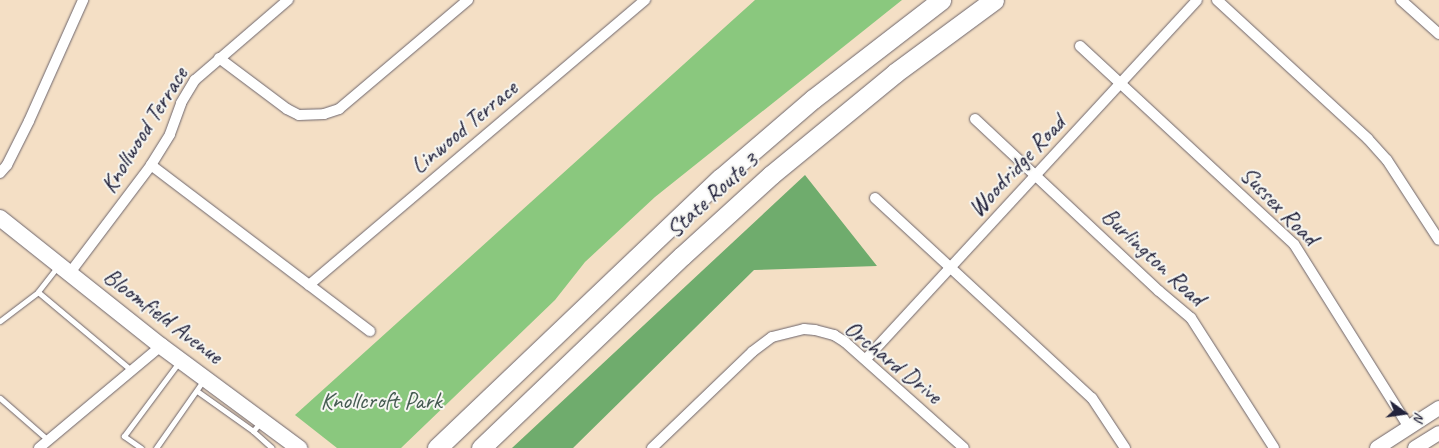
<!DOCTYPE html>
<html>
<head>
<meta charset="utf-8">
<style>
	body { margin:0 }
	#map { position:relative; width:1439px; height:448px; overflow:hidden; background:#f4dfc5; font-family:Caveat,sans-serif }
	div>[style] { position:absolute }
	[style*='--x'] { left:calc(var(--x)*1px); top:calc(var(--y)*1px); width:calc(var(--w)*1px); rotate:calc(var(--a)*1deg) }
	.green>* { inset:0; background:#8ac87e }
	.forest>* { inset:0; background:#6fac6d }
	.roads { filter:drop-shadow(0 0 1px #6c646b) drop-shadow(0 0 1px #6c646b) }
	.lane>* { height:5px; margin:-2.5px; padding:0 2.5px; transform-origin:2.5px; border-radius:2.5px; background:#fff }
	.street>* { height:10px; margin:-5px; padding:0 5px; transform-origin:5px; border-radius:5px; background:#fff }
	.secondary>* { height:14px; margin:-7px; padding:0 7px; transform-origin:7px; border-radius:7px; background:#fff }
	.primary>* { height:16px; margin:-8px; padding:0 8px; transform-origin:8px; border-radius:8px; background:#fff }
	.highway>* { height:19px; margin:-9.5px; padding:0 9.5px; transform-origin:9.5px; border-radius:9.5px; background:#fff }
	span { translate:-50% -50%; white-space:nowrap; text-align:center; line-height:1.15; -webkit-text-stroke:4px #f6f6f2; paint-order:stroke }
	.street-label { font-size:24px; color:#22223b }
	.park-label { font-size:24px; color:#465c52 }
	.north { position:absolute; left:1379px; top:388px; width:50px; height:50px; -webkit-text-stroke:4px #f6f6f2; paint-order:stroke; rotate:104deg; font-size:14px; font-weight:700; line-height:20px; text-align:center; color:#22223b }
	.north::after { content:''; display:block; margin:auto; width:18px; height:22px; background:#22223b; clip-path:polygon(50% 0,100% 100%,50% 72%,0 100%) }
</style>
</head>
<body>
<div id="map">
	<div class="green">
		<i style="clip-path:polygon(755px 0,902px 0,655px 197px,585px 262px,555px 300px,401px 448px,337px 448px,295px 415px)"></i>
	</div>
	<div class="forest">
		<i style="clip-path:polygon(805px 175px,877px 266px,754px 270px,573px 448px,512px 448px)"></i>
	</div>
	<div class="roads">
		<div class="lane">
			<i style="--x:58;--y:266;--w:33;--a:128"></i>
			<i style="--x:38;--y:292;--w:121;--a:40"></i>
			<i style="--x:0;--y:321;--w:48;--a:-37.3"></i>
			<i style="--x:197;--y:391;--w:69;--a:35.5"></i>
			<i style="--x:253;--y:431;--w:11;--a:-49"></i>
			<i style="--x:0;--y:398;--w:64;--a:41.2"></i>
			<i style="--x:253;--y:431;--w:25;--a:42"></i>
			<i style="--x:141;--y:448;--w:21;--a:-145"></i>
			<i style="--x:124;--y:436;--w:92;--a:-53.4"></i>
			<i style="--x:156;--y:448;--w:82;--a:-55"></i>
		</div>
		<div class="street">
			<i style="--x:1217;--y:0;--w:205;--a:42.6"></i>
			<i style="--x:1368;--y:139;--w:28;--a:48"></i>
			<i style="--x:1387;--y:160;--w:95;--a:57"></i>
			<i style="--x:1401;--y:0;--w:51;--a:41.8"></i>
			<i style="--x:1080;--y:46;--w:292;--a:42.8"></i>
			<i style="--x:1294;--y:244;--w:216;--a:57.9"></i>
			<i style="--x:219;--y:58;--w:85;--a:36.9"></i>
			<i style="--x:287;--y:109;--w:13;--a:27"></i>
			<i style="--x:299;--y:115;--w:25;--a:-2"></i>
			<i style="--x:324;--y:114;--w:16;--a:-18"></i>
			<i style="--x:339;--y:109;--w:169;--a:-40.2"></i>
			<i style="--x:975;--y:119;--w:252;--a:43.1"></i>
			<i style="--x:1159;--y:291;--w:42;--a:40.2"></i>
			<i style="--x:1191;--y:318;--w:154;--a:57.4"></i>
			<i style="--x:151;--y:165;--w:275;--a:37.2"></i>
			<i style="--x:0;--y:173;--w:11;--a:-49"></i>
			<i style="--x:7;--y:165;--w:49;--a:-63.4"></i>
			<i style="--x:29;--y:121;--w:133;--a:-65.9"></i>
			<i style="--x:875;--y:198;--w:295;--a:42.7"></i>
			<i style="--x:1092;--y:398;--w:60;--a:56.6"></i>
			<i style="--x:69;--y:274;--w:136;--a:-53"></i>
			<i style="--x:151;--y:165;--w:36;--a:-58"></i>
			<i style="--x:170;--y:134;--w:33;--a:-70"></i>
			<i style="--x:181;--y:103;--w:27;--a:-59"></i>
			<i style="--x:195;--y:80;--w:123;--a:-40.7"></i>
			<i style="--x:309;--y:285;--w:441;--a:-40.3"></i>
			<i style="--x:866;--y:359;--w:488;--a:-47.3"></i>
			<i style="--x:39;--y:448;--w:159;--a:-39.9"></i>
			<i style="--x:652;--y:448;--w:139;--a:-43.8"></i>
			<i style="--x:752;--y:352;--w:25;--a:-37"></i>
			<i style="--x:772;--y:337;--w:33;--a:-14"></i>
			<i style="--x:804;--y:329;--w:11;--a:5"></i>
			<i style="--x:815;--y:330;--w:20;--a:15"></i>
			<i style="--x:834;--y:335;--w:13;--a:32"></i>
			<i style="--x:845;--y:342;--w:159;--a:41.7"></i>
		</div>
		<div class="secondary">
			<i style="--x:1377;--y:448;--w:74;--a:-32.8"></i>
			<i style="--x:1415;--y:448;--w:28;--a:-32"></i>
		</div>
		<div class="primary">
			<i style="--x:0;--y:218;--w:206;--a:38.5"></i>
			<i style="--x:161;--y:346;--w:172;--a:36.5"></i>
		</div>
		<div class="highway">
			<i style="--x:437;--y:448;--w:392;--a:-43.6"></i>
			<i style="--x:721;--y:178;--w:121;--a:-40.7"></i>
			<i style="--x:813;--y:99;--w:162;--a:-37.7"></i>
			<i style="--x:481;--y:448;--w:278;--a:-43.7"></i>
			<i style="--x:682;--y:256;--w:120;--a:-42.3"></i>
			<i style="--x:771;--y:175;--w:161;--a:-39.4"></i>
			<i style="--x:895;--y:73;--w:123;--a:-36.4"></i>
		</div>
	</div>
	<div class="street-label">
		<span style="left:464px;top:127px;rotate:-40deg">Linwood Terrace</span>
		<span style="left:144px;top:130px;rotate:-58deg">Knollwood Terrace</span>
		<span style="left:1017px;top:166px;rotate:-47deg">Woodridge Road</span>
		<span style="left:712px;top:195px;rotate:-42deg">State Route 3</span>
		<span style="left:1279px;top:206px;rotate:46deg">Sussex Road</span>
		<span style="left:1153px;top:257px;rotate:43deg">Burlington Road</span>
		<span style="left:163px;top:316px;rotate:37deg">Bloomfield Avenue</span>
		<span style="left:893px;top:362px;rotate:39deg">Orchard Drive</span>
	</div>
	<div class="park-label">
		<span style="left:381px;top:401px">Knollcroft Park</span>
	</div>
	<div class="north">N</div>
</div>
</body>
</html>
